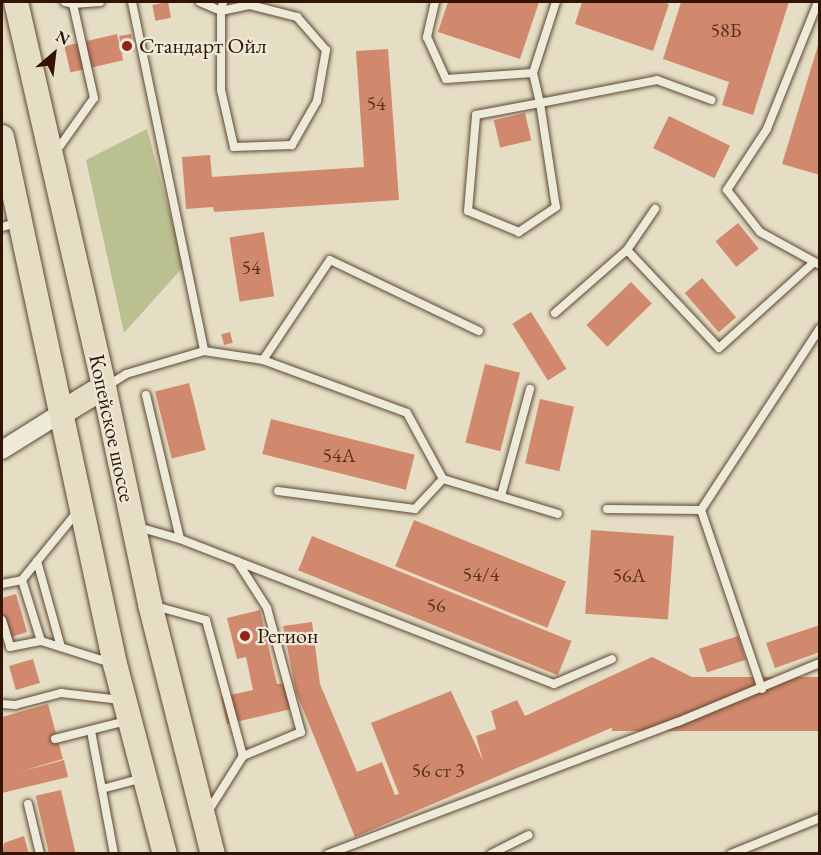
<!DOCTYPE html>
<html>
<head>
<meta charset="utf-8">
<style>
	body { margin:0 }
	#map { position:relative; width:821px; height:855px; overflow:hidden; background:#e5dec4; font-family:"EB Garamond",serif }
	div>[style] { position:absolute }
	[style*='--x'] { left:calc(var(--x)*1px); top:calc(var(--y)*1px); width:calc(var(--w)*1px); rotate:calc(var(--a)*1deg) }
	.green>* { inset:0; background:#bbc090 }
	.building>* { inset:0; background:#d1896d; transform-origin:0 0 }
	.roads { filter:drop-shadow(0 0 2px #5f4634) drop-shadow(0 0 2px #5f4634) }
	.service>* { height:8px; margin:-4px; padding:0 4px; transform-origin:4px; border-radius:4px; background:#eeead9 }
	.tertiary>* { height:18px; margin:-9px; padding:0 9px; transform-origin:9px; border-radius:9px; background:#eeead9 }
	.primary>* { height:24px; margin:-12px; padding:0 12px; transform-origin:12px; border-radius:12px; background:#e5dec4 }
	.dots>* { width:16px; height:16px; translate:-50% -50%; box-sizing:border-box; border:3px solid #eeead9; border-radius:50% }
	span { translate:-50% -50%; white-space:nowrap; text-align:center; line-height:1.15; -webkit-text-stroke:4.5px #eeead9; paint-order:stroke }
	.number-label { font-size:20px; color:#5a311e }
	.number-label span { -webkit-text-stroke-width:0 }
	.poi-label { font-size:22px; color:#321404 }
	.left { translate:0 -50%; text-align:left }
	.street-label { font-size:22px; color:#321404 }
	.frame { position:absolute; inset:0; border:3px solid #321404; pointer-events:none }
	.north { position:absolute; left:24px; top:24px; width:60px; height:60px; -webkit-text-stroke:4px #eeead9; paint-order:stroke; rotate:28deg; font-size:16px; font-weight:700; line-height:24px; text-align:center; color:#321404 }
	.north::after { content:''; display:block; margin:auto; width:21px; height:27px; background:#321404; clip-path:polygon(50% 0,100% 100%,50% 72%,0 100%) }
</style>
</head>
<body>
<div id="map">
	<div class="green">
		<i style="clip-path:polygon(147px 129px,184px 266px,124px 333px,86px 160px)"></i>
	</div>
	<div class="building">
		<i style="left:168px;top:2px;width:16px;height:16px;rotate:79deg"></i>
		<i style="clip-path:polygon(448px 2px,539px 2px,520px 59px,438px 32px)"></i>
		<i style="clip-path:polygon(582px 2px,662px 2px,669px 4px,653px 51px,575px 24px)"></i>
		<i style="clip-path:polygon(681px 2px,789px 2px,753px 115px,722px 105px,729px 82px,663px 59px)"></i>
		<i style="left:117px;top:34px;width:27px;height:54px;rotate:77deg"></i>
		<i style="left:131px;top:34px;width:18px;height:12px;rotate:81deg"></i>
		<i style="clip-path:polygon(819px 42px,820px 42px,820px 175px,782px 164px)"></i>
		<i style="clip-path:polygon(388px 49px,399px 200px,214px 212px,213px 207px,186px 209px,182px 157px,210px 155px,212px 177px,364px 167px,356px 51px)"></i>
		<i style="left:525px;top:113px;width:28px;height:32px;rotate:77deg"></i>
		<i style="left:669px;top:116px;width:68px;height:36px;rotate:26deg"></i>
		<i style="left:738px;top:223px;width:33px;height:29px;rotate:51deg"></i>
		<i style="left:264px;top:232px;width:65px;height:35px;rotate:81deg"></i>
		<i style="left:702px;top:278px;width:52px;height:23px;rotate:49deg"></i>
		<i style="left:631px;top:282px;width:30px;height:62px;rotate:46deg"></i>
		<i style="left:531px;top:312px;width:67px;height:22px;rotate:58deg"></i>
		<i style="left:230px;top:332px;width:11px;height:9px;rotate:75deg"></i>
		<i style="left:485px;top:364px;width:36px;height:81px;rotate:14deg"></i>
		<i style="left:189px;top:383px;width:69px;height:35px;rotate:76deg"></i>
		<i style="left:540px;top:399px;width:35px;height:66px;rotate:13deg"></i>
		<i style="left:271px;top:419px;width:148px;height:36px;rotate:14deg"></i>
		<i style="left:414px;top:520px;width:164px;height:50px;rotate:22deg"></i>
		<i style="left:591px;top:530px;width:83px;height:84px;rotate:4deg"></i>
		<i style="left:312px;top:536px;width:280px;height:37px;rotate:22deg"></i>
		<i style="clip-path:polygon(16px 594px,27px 632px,2px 640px,2px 598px)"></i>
		<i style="clip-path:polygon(260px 610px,277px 684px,285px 683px,291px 709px,227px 724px,221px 697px,253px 690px,246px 657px,237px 659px,227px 618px)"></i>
		<i style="clip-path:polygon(312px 622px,320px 684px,357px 772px,382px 762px,395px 795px,399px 794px,371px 723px,451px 691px,483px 761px,476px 736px,496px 729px,491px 711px,517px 700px,525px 716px,652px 657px,692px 677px,698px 691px,355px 837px,296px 692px,283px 626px)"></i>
		<i style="clip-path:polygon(820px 625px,820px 652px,775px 668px,766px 643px)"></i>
		<i style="left:738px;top:636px;width:25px;height:41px;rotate:72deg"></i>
		<i style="left:33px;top:659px;width:25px;height:25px;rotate:74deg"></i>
		<i style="left:820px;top:677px;width:54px;height:208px;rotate:90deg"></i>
		<i style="clip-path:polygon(48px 704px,63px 759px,19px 772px,64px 760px,68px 777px,2px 793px,2px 717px)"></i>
		<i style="left:61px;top:790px;width:66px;height:26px;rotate:77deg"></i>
		<i style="clip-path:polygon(24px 836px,29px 854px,2px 854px,4px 843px)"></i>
	</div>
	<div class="roads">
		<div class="service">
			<i style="--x:65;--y:2;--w:8;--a:14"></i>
			<i style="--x:73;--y:4;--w:27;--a:-4"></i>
			<i style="--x:132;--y:2;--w:356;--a:78.3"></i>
			<i style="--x:200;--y:2;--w:23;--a:23"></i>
			<i style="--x:221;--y:11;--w:30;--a:-12"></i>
			<i style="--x:250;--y:5;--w:49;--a:14.3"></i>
			<i style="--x:297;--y:17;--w:44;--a:48.7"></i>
			<i style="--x:326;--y:50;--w:52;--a:100"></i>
			<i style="--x:317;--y:101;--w:51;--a:119.6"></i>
			<i style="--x:292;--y:145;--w:58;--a:178"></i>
			<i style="--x:234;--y:147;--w:58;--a:-102.8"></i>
			<i style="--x:221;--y:90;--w:79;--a:-90"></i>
			<i style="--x:221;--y:11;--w:9;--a:-77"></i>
			<i style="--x:435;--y:2;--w:36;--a:103"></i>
			<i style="--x:427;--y:37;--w:46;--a:65.7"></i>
			<i style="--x:446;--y:79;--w:87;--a:-3.9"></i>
			<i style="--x:533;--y:73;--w:75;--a:-72.1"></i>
			<i style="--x:818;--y:2;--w:137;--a:111.9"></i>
			<i style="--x:767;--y:129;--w:73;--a:123.3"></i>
			<i style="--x:727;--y:190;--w:53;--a:51.8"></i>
			<i style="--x:760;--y:232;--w:68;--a:28.8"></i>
			<i style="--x:533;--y:73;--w:31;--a:77"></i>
			<i style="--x:540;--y:103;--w:105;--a:81.3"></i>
			<i style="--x:556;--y:207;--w:45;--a:146"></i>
			<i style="--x:519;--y:232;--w:55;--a:-157.6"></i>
			<i style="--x:468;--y:211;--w:96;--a:-85.2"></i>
			<i style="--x:476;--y:115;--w:65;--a:-10.6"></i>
			<i style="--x:540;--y:103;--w:119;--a:-11.1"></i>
			<i style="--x:657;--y:80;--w:58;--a:20.3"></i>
			<i style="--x:55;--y:153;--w:67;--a:-54.7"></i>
			<i style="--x:94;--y:98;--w:96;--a:-102.6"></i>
			<i style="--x:2;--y:227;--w:18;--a:-16"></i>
			<i style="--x:627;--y:250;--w:134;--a:46.8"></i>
			<i style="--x:719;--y:348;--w:127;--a:-42.1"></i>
			<i style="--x:555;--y:313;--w:96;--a:-41.2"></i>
			<i style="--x:627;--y:250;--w:50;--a:-55.7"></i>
			<i style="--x:263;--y:360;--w:120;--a:-56.2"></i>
			<i style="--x:330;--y:260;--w:165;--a:25.5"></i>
			<i style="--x:107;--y:386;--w:22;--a:-32"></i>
			<i style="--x:126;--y:374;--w:81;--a:-16.4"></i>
			<i style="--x:204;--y:351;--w:60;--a:8.7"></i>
			<i style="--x:263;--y:360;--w:153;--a:20.2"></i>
			<i style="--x:407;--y:413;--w:75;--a:61.4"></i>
			<i style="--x:443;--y:479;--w:120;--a:16.9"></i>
			<i style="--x:146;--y:395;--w:148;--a:76.7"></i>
			<i style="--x:278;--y:491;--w:138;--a:7.5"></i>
			<i style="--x:415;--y:509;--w:41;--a:-47"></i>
			<i style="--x:501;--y:496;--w:111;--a:-74.8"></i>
			<i style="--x:607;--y:509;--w:94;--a:0.6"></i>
			<i style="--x:701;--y:510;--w:217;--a:-56.8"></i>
			<i style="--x:701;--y:510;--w:189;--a:71.2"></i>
			<i style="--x:78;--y:511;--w:89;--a:129.1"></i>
			<i style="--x:22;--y:580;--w:64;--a:72.7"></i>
			<i style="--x:41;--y:641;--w:73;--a:17.4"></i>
			<i style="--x:138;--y:527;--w:44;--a:15.9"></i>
			<i style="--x:180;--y:539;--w:401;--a:21.2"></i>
			<i style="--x:554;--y:684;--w:63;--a:-23.3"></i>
			<i style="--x:37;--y:561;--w:89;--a:74.4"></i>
			<i style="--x:237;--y:561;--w:56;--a:57.4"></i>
			<i style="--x:267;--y:608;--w:129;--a:74.7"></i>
			<i style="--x:301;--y:732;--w:63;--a:157.5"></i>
			<i style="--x:2;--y:584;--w:20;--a:-11"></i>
			<i style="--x:155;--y:606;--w:53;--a:15.4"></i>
			<i style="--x:206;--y:620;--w:141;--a:74.8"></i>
			<i style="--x:243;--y:756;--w:67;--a:122.3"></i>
			<i style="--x:2;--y:620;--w:28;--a:73"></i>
			<i style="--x:10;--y:647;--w:32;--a:-11"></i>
			<i style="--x:2;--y:704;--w:13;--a:4"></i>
			<i style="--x:15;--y:705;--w:48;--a:-14.6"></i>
			<i style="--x:61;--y:693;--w:60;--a:6.7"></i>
			<i style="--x:91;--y:731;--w:125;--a:79.4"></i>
			<i style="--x:55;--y:739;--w:73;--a:-14.2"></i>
			<i style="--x:102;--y:789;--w:42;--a:-15"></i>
			<i style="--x:28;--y:804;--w:51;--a:76.5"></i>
			<i style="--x:328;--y:854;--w:374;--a:-20.7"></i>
			<i style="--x:678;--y:722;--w:154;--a:-22.6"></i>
			<i style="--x:491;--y:854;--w:42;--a:-26.6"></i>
			<i style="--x:731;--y:854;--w:96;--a:-22"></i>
		</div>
		<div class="tertiary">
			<i style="--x:2;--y:450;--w:70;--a:-32.1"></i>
		</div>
		<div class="primary">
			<i style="--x:16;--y:2;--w:395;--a:77.1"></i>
			<i style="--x:104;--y:387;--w:222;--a:78"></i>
			<i style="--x:150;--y:604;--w:258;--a:75.9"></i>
			<i style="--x:2;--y:137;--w:539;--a:77.9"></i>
			<i style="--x:115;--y:664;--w:196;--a:75.3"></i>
			<i style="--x:61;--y:413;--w:50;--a:-31.2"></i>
		</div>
	</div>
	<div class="dots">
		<i style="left:127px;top:46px;background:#8f2418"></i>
		<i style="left:245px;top:636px;background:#8f2418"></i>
	</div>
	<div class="number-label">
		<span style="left:726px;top:30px">58Б</span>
		<span style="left:376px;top:103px">54</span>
		<span style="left:251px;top:267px">54</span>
		<span style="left:339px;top:455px">54А</span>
		<span style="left:481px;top:574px">54/4</span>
		<span style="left:629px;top:575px">56А</span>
		<span style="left:436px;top:605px">56</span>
		<span style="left:438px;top:770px">56 ст 3</span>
	</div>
	<div class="poi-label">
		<span class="left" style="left:139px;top:46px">Стандарт Ойл</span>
		<span class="left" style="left:257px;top:636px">Регион</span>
	</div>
	<div class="street-label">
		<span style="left:112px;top:428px;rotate:78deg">Копейское шоссе</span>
	</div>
	<div class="frame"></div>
	<div class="north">N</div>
</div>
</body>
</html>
